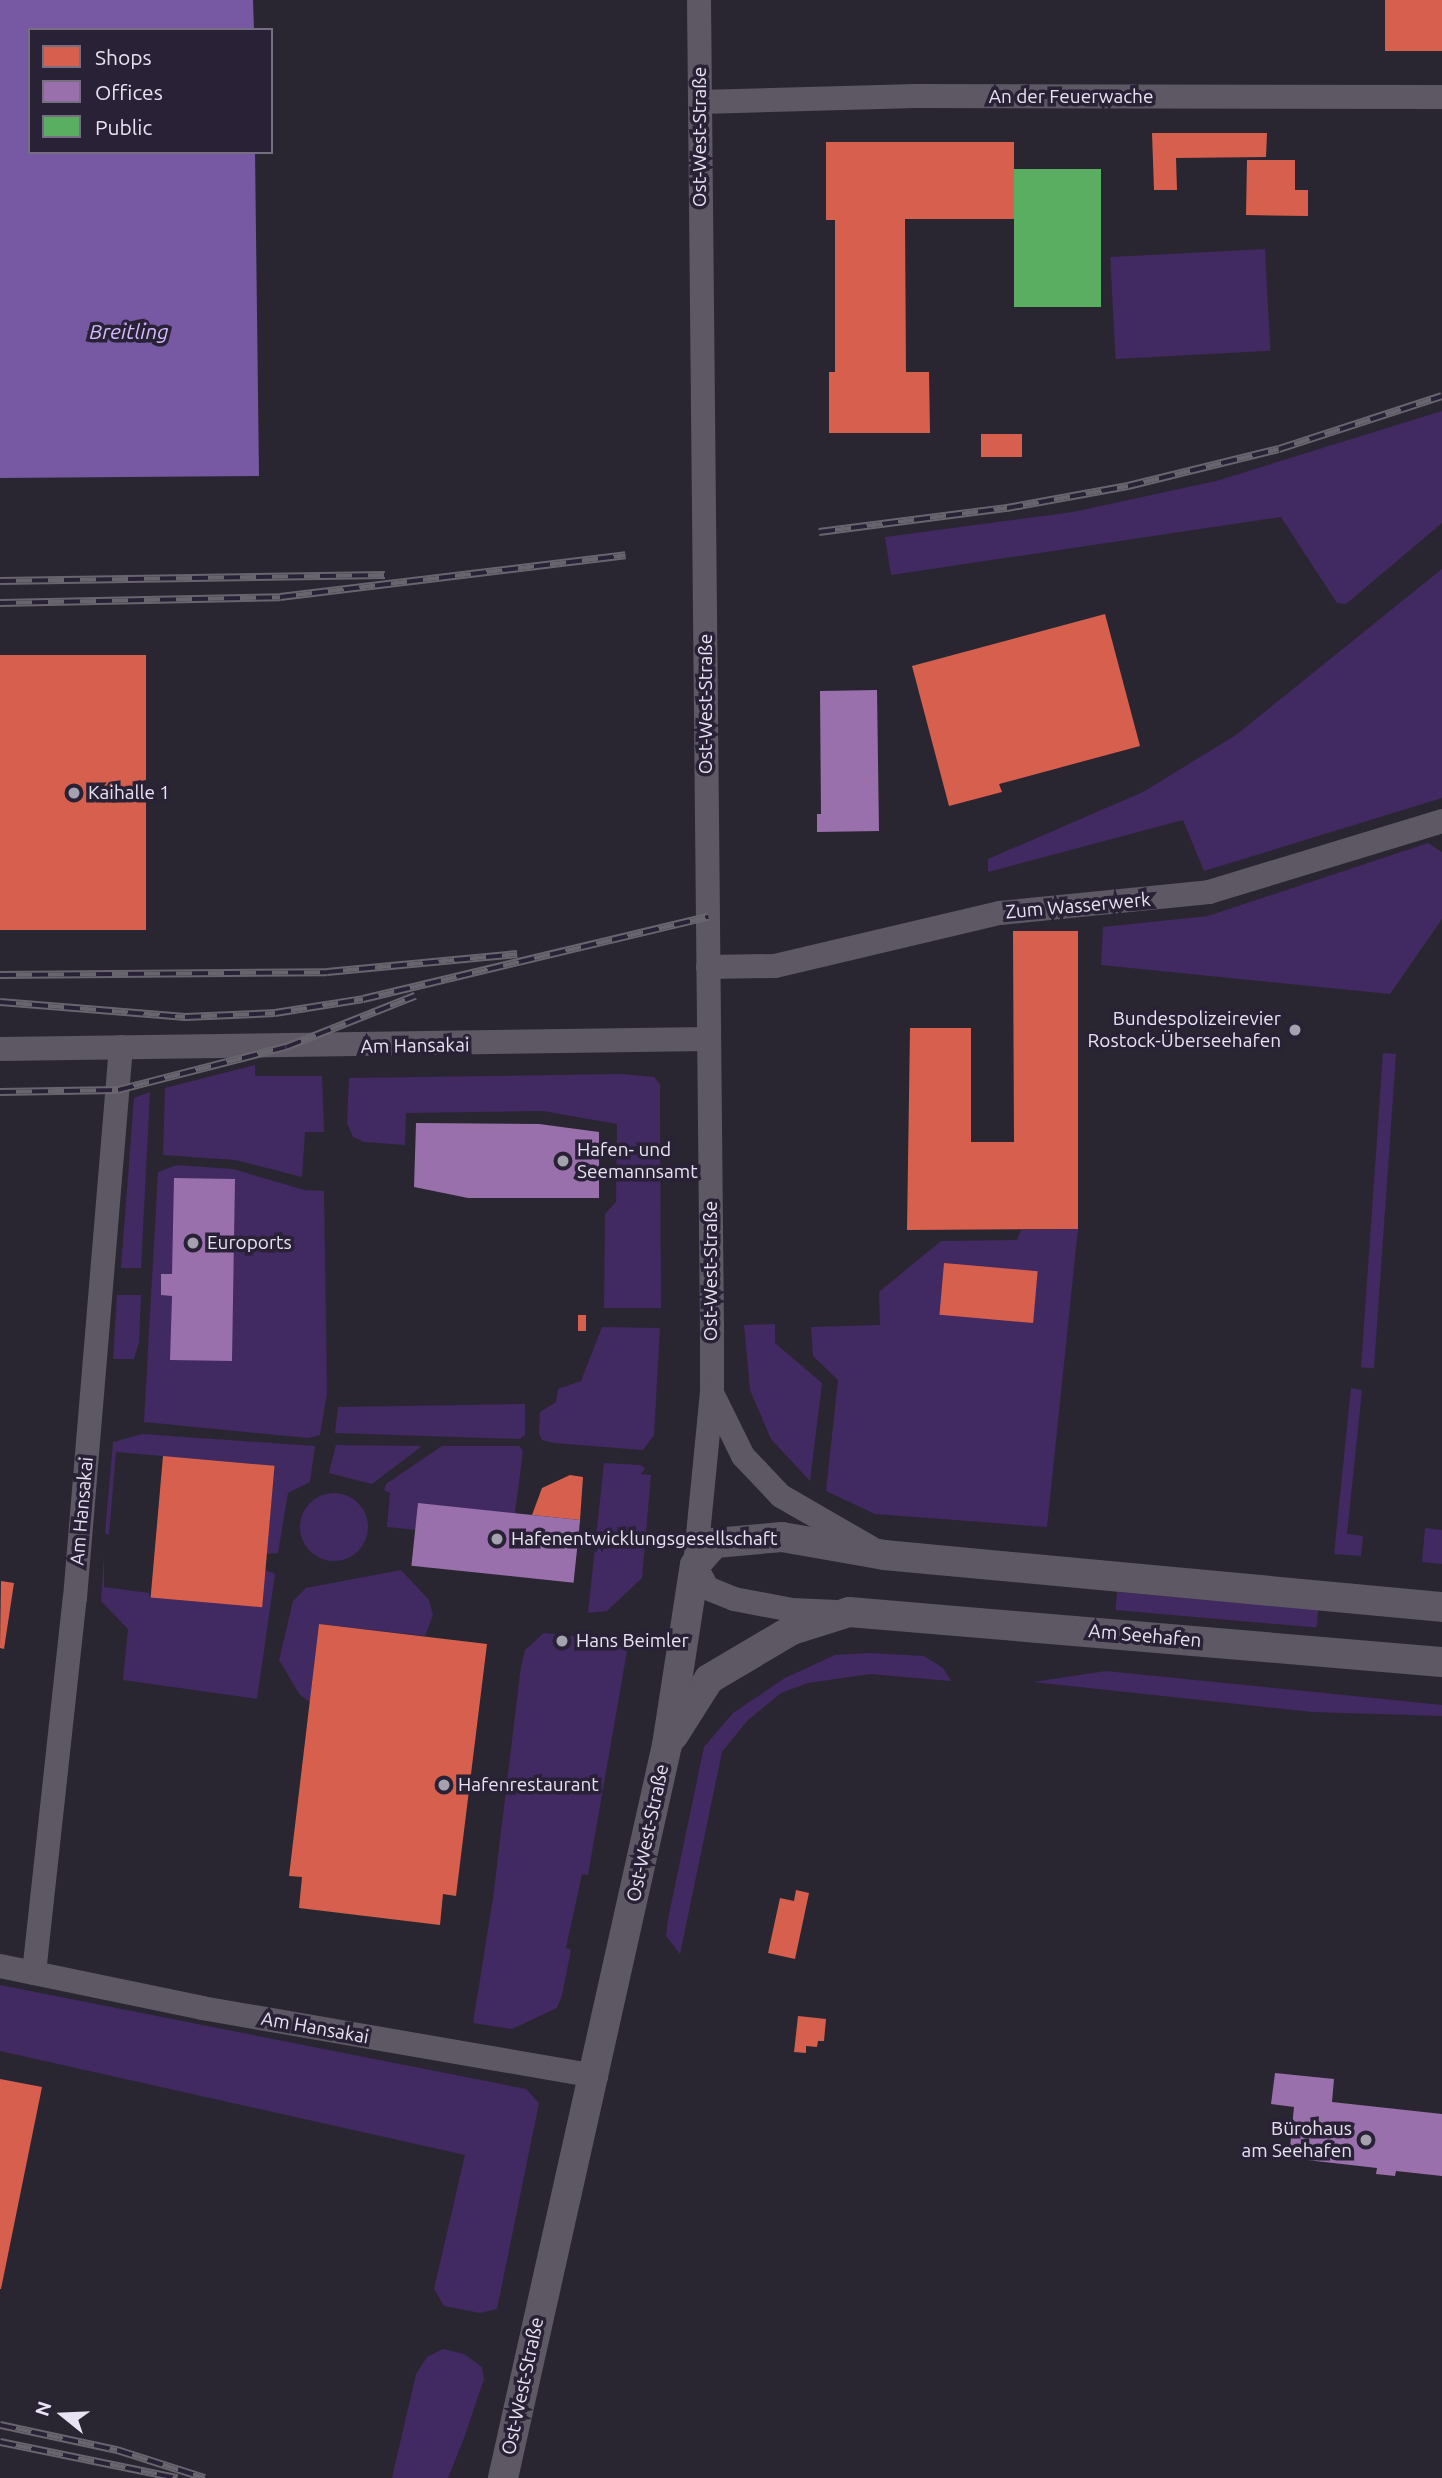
<!DOCTYPE html>
<html>
<head>
<meta charset="utf-8">
<style>
	body { margin:0 }
	#map { position:relative; width:1442px; height:2478px; overflow:hidden; background:#2a2631; font-family:Ubuntu,sans-serif }
	div>[style] { position:absolute }
	[style*='--x'] { left:calc(var(--x)*1px); top:calc(var(--y)*1px); width:calc(var(--w)*1px); rotate:calc(var(--a)*1deg) }
	.green>* { inset:0; background:#412961; transform-origin:0 0 }
	.round { border-radius:50% }
	.water>* { inset:0; background:#7659a2 }
	.shops>* { inset:0; background:#d6604d; transform-origin:0 0 }
	.offices>* { inset:0; background:#9970ab; transform-origin:0 0 }
	.public>* { inset:0; background:#5aae61; transform-origin:0 0 }
	.minor>* { height:24px; margin:-12px; padding:0 12px; transform-origin:12px; border-radius:12px; background:#5d5864 }
	.tertiary>* { height:30px; margin:-15px; padding:0 15px; transform-origin:15px; border-radius:15px; background:#5d5864 }
	.rail>* { height:8px; margin-top:-4px; transform-origin:0; background:repeating-linear-gradient(90deg,#292136 0 16px,#68656e 0 32px); box-sizing:border-box; border-block:2px solid #68656e }
	.dots>* { width:19px; height:19px; translate:-50% -50%; box-sizing:border-box; border:4px solid #292136; border-radius:50% }
	span { translate:-50% -50%; white-space:nowrap; text-align:center; line-height:1.15; -webkit-text-stroke:7px #292136; paint-order:stroke }
	.street-label { font-size:19px; color:#e8e3f2 }
	.poi-label { font-size:19px; color:#e8e3f2 }
	.left { translate:0 -50%; text-align:left }
	.right { translate:-100% -50%; text-align:right }
	.water-label { font-size:21px; color:#d4bcfd; font-style:italic }
	.legend { position:absolute; left:28px; top:28px; width:245px; height:126px; box-sizing:border-box; background:#292136; border:2px solid #756f81; margin:0; padding:9px 12px; list-style:none; font-size:21px; color:#e8e3f2 }
	.legend li { display:flex; align-items:center; gap:14px; height:35px }
	.legend b { width:35px; border:2px solid #756f81 }
	.north { position:absolute; left:28px; top:2380px; width:70px; height:70px; -webkit-text-stroke:5px #292136; paint-order:stroke; rotate:288deg; font-size:19px; font-weight:700; line-height:28px; text-align:center; color:#e8e3f2 }
	.north::after { content:''; display:block; margin:auto; width:24px; height:32px; background:#e8e3f2; clip-path:polygon(50% 0,100% 100%,50% 72%,0 100%) }
</style>
</head>
<body>
<div id="map">
	<div class="green">
		<i style="left:1265px;top:249px;width:102px;height:155px;rotate:87deg"></i>
		<i style="clip-path:polygon(1442px 411px,1442px 523px,1346px 604px,1337px 603px,1281px 517px,891px 575px,885px 537px,1073px 512px,1216px 481px)"></i>
		<i style="clip-path:polygon(1442px 569px,1442px 798px,1204px 871px,1183px 820px,988px 872px,988px 859px,1143px 792px,1236px 735px)"></i>
		<i style="clip-path:polygon(1428px 843px,1442px 852px,1442px 919px,1390px 994px,1101px 965px,1103px 927px,1208px 916px)"></i>
		<i style="left:1383px;top:1053px;width:13px;height:315px;rotate:4deg"></i>
		<i style="clip-path:polygon(255px 1065px,255px 1076px,322px 1076px,324px 1132px,305px 1132px,302px 1177px,235px 1160px,163px 1155px,165px 1088px)"></i>
		<i style="clip-path:polygon(621px 1074px,654px 1077px,660px 1084px,661px 1308px,604px 1308px,605px 1214px,616px 1202px,617px 1124px,543px 1111px,406px 1113px,405px 1145px,364px 1142px,353px 1137px,347px 1123px,349px 1078px)"></i>
		<i style="clip-path:polygon(150px 1092px,141px 1268px,121px 1268px,134px 1098px)"></i>
		<i style="clip-path:polygon(177px 1165px,233px 1169px,304px 1190px,324px 1191px,327px 1393px,320px 1435px,308px 1438px,144px 1422px,158px 1172px)"></i>
		<i style="clip-path:polygon(1078px 1229px,1047px 1527px,875px 1514px,826px 1491px,838px 1380px,813px 1356px,811px 1327px,880px 1325px,879px 1292px,941px 1241px,1017px 1240px,1021px 1230px)"></i>
		<i style="clip-path:polygon(117px 1295px,141px 1295px,139px 1342px,134px 1359px,113px 1359px)"></i>
		<i style="clip-path:polygon(775px 1324px,775px 1343px,822px 1383px,810px 1481px,771px 1439px,750px 1390px,744px 1325px)"></i>
		<i style="clip-path:polygon(602px 1327px,660px 1328px,654px 1435px,643px 1450px,554px 1443px,542px 1440px,539px 1433px,540px 1412px,556px 1402px,558px 1389px,581px 1381px)"></i>
		<i style="clip-path:polygon(1351px 1388px,1362px 1390px,1347px 1534px,1363px 1536px,1361px 1556px,1334px 1554px)"></i>
		<i style="clip-path:polygon(525px 1404px,525px 1435px,520px 1439px,335px 1433px,338px 1407px)"></i>
		<i style="clip-path:polygon(142px 1434px,315px 1446px,310px 1482px,288px 1493px,278px 1553px,266px 1554px,275px 1466px,116px 1452px,109px 1535px,105px 1533px,113px 1442px)"></i>
		<i style="clip-path:polygon(336px 1445px,420px 1446px,421px 1447px,372px 1484px,329px 1473px)"></i>
		<i style="clip-path:polygon(442px 1446px,519px 1446px,523px 1451px,515px 1513px,417px 1530px,387px 1527px,390px 1493px,384px 1490px,386px 1484px)"></i>
		<i style="clip-path:polygon(604px 1463px,640px 1465px,645px 1468px,641px 1474px,651px 1475px,642px 1578px,607px 1611px,588px 1613px)"></i>
		<i class="round" style="left:300px;top:1493px;width:68px;height:68px"></i>
		<i style="clip-path:polygon(1425px 1528px,1442px 1530px,1442px 1564px,1422px 1562px)"></i>
		<i style="clip-path:polygon(104px 1556px,104px 1587px,149px 1593px,149px 1597px,265px 1570px,275px 1574px,257px 1699px,123px 1680px,128px 1629px,101px 1601px)"></i>
		<i style="clip-path:polygon(401px 1570px,429px 1600px,433px 1615px,425px 1636px,319px 1624px,310px 1702px,300px 1695px,279px 1660px,293px 1601px,306px 1588px)"></i>
		<i style="left:1117px;top:1592px;width:202px;height:18px;rotate:5deg"></i>
		<i style="clip-path:polygon(544px 1633px,610px 1640px,627px 1651px,588px 1875px,582px 1874px,566px 1948px,571px 1950px,562px 1995px,557px 2008px,512px 2029px,473px 2023px,493px 1898px,521px 1666px,525px 1650px)"></i>
		<i style="clip-path:polygon(870px 1653px,924px 1656px,943px 1668px,951px 1681px,870px 1674px,808px 1683px,781px 1693px,747px 1721px,722px 1752px,680px 1954px,666px 1936px,668px 1919px,704px 1747px,733px 1713px,785px 1678px,835px 1655px)"></i>
		<i style="clip-path:polygon(1106px 1671px,1442px 1705px,1442px 1716px,1312px 1712px,1033px 1682px)"></i>
		<i style="clip-path:polygon(0 1985px,526px 2089px,539px 2103px,497px 2309px,480px 2313px,444px 2306px,434px 2289px,465px 2155px,0 2051px)"></i>
		<i style="clip-path:polygon(443px 2349px,464px 2354px,482px 2367px,484px 2379px,464px 2438px,448px 2478px,392px 2478px,416px 2374px,427px 2357px)"></i>
	</div>
	<div class="water">
		<i style="clip-path:polygon(0 0,253px 0,254px 30px,30px 30px,30px 152px,255px 152px,259px 476px,0 478px)"></i>
	</div>
	<div class="shops">
		<i style="left:1385px;top:0;width:57px;height:51px"></i>
		<i style="clip-path:polygon(1152px 133px,1267px 133px,1266px 157px,1176px 158px,1177px 190px,1154px 190px)"></i>
		<i style="clip-path:polygon(826px 142px,1014px 142px,1014px 219px,905px 219px,906px 372px,929px 372px,930px 433px,829px 433px,829px 372px,835px 372px,835px 220px,826px 220px)"></i>
		<i style="clip-path:polygon(1247px 160px,1295px 160px,1295px 190px,1308px 190px,1308px 216px,1246px 215px)"></i>
		<i style="left:981px;top:434px;width:41px;height:23px"></i>
		<i style="clip-path:polygon(1105px 614px,1140px 746px,999px 784px,1002px 792px,949px 806px,912px 666px)"></i>
		<i style="left:146px;top:655px;width:275px;height:146px;rotate:90deg"></i>
		<i style="clip-path:polygon(1013px 931px,1078px 931px,1078px 1229px,907px 1230px,910px 1028px,971px 1028px,971px 1142px,1014px 1142px)"></i>
		<i style="left:944px;top:1263px;width:94px;height:52px;rotate:5deg"></i>
		<i style="left:578px;top:1315px;width:8px;height:16px"></i>
		<i style="left:163px;top:1456px;width:112px;height:142px;rotate:5deg"></i>
		<i style="clip-path:polygon(570px 1475px,583px 1477px,580px 1520px,532px 1515px,542px 1488px)"></i>
		<i style="clip-path:polygon(1px 1581px,14px 1583px,4px 1649px,0 1648px)"></i>
		<i style="clip-path:polygon(319px 1624px,487px 1644px,456px 1896px,443px 1894px,440px 1925px,299px 1908px,302px 1877px,289px 1876px)"></i>
		<i style="clip-path:polygon(796px 1890px,809px 1893px,795px 1959px,768px 1953px,780px 1898px,794px 1901px)"></i>
		<i style="clip-path:polygon(798px 2016px,826px 2019px,824px 2041px,818px 2041px,817px 2047px,806px 2046px,806px 2053px,794px 2052px)"></i>
		<i style="clip-path:polygon(0 2079px,42px 2087px,1px 2289px,0 2289px)"></i>
	</div>
	<div class="offices">
		<i style="clip-path:polygon(877px 690px,879px 831px,817px 832px,817px 814px,821px 814px,820px 691px)"></i>
		<i style="clip-path:polygon(416px 1123px,539px 1124px,599px 1132px,599px 1198px,468px 1198px,414px 1187px)"></i>
		<i style="clip-path:polygon(174px 1178px,235px 1179px,232px 1361px,170px 1360px,172px 1296px,161px 1295px,161px 1274px,172px 1274px)"></i>
		<i style="left:418px;top:1503px;width:163px;height:63px;rotate:6deg"></i>
		<i style="clip-path:polygon(1275px 2073px,1334px 2079px,1332px 2102px,1442px 2114px,1442px 2176px,1396px 2171px,1395px 2176px,1376px 2174px,1377px 2168px,1289px 2158px,1294px 2107px,1271px 2104px)"></i>
	</div>
	<div class="public">
		<i style="left:1014px;top:169px;width:87px;height:138px"></i>
	</div>
	<div class="minor">
		<i style="--x:699;--y:0;--w:1323;--a:89.44"></i>
		<i style="--x:712;--y:1323;--w:69;--a:90"></i>
		<i style="--x:712;--y:1392;--w:174;--a:95.6"></i>
		<i style="--x:695;--y:1565;--w:26;--a:62"></i>
		<i style="--x:707;--y:1588;--w:29;--a:22"></i>
		<i style="--x:734;--y:1599;--w:59;--a:10.7"></i>
		<i style="--x:792;--y:1610;--w:45;--a:2.5"></i>
		<i style="--x:700;--y:102;--w:216;--a:-1.6"></i>
		<i style="--x:916;--y:96;--w:526;--a:0.11"></i>
		<i style="--x:708;--y:967;--w:67;--a:-0.9"></i>
		<i style="--x:775;--y:966;--w:231;--a:-13.3"></i>
		<i style="--x:1000;--y:913;--w:210;--a:-5.7"></i>
		<i style="--x:1209;--y:892;--w:244;--a:-16.9"></i>
		<i style="--x:0;--y:1049;--w:709;--a:-0.81"></i>
		<i style="--x:712;--y:1393;--w:70;--a:63.8"></i>
		<i style="--x:743;--y:1456;--w:55;--a:46.5"></i>
		<i style="--x:781;--y:1496;--w:104;--a:30"></i>
		<i style="--x:0;--y:1966;--w:206;--a:11.7"></i>
		<i style="--x:202;--y:2008;--w:400;--a:9.8"></i>
		<i style="--x:34;--y:1973;--w:377;--a:-83.8"></i>
		<i style="--x:75;--y:1598;--w:553;--a:-85.23"></i>
	</div>
	<div class="tertiary">
		<i style="--x:673;--y:1736;--w:67;--a:-57.7"></i>
		<i style="--x:709;--y:1679;--w:96;--a:-30.6"></i>
		<i style="--x:792;--y:1630;--w:60;--a:-17.5"></i>
		<i style="--x:849;--y:1612;--w:595;--a:4.82"></i>
		<i style="--x:503;--y:2478;--w:751;--a:-77.39"></i>
		<i style="--x:667;--y:1745;--w:182;--a:-81.2"></i>
		<i style="--x:695;--y:1565;--w:30;--a:-48"></i>
		<i style="--x:715;--y:1543;--w:67;--a:-5.1"></i>
		<i style="--x:782;--y:1537;--w:104;--a:10"></i>
		<i style="--x:884;--y:1555;--w:560;--a:5.32"></i>
	</div>
	<div class="rail">
		<i style="--x:819;--y:532;--w:190;--a:-7.3"></i>
		<i style="--x:1007;--y:508;--w:123;--a:-10.3"></i>
		<i style="--x:1128;--y:486;--w:155;--a:-13.8"></i>
		<i style="--x:1279;--y:449;--w:171;--a:-18"></i>
		<i style="--x:0;--y:581;--w:385;--a:-0.9"></i>
		<i style="--x:0;--y:603;--w:280;--a:-1.2"></i>
		<i style="--x:280;--y:597;--w:348;--a:-6.9"></i>
		<i style="--x:0;--y:975;--w:327;--a:-0.5"></i>
		<i style="--x:327;--y:972;--w:191;--a:-5.4"></i>
		<i style="--x:0;--y:1002;--w:186;--a:4.6"></i>
		<i style="--x:185;--y:1017;--w:90;--a:-2.5"></i>
		<i style="--x:275;--y:1013;--w:89;--a:-9"></i>
		<i style="--x:363;--y:999;--w:355;--a:-13.4"></i>
		<i style="--x:0;--y:1092;--w:118;--a:-1"></i>
		<i style="--x:118;--y:1090;--w:173;--a:-14.4"></i>
		<i style="--x:286;--y:1047;--w:139;--a:-21.6"></i>
		<i style="--x:0;--y:2425;--w:120;--a:12.1"></i>
		<i style="--x:117;--y:2450;--w:92;--a:17.7"></i>
		<i style="--x:0;--y:2442;--w:181;--a:11.5"></i>
	</div>
	<div class="dots">
		<i style="left:74px;top:793px;background:#a6a1ae"></i>
		<i style="left:1295px;top:1030px;background:#a6a1ae"></i>
		<i style="left:563px;top:1161px;background:#a6a1ae"></i>
		<i style="left:193px;top:1243px;background:#a6a1ae"></i>
		<i style="left:497px;top:1539px;background:#a6a1ae"></i>
		<i style="left:562px;top:1641px;background:#a6a1ae"></i>
		<i style="left:444px;top:1785px;background:#a6a1ae"></i>
		<i style="left:1366px;top:2140px;background:#a6a1ae"></i>
	</div>
	<div class="street-label">
		<span style="left:1071px;top:97px">An der Feuerwache</span>
		<span style="left:700px;top:137px;rotate:-90deg">Ost-West-Straße</span>
		<span style="left:706px;top:704px;rotate:-90deg">Ost-West-Straße</span>
		<span style="left:1078px;top:906px;rotate:-5deg">Zum Wasserwerk</span>
		<span style="left:415px;top:1046px;rotate:-1deg">Am Hansakai</span>
		<span style="left:711px;top:1271px;rotate:-90deg">Ost-West-Straße</span>
		<span style="left:82px;top:1511px;rotate:-85deg">Am Hansakai</span>
		<span style="left:1145px;top:1636px;rotate:5deg">Am Seehafen</span>
		<span style="left:648px;top:1833px;rotate:-78deg">Ost-West-Straße</span>
		<span style="left:315px;top:2028px;rotate:10deg">Am Hansakai</span>
		<span style="left:523px;top:2386px;rotate:-78deg">Ost-West-Straße</span>
	</div>
	<div class="poi-label">
		<span class="left" style="left:88px;top:793px">Kaihalle 1</span>
		<span class="right" style="left:1281px;top:1030px">Bundespolizeirevier<br>Rostock-Überseehafen</span>
		<span class="left" style="left:577px;top:1161px">Hafen- und<br>Seemannsamt</span>
		<span class="left" style="left:207px;top:1243px">Euroports</span>
		<span class="left" style="left:511px;top:1539px">Hafenentwicklungsgesellschaft</span>
		<span class="left" style="left:576px;top:1641px">Hans Beimler</span>
		<span class="left" style="left:458px;top:1785px">Hafenrestaurant</span>
		<span class="right" style="left:1352px;top:2140px">Bürohaus<br>am Seehafen</span>
	</div>
	<div class="water-label">
		<span style="left:129px;top:331px">Breitling</span>
	</div>
	<ul class="legend">
	<li><b style="height:19px;background:#d6604d"></b>Shops</li>
	<li><b style="height:19px;background:#9970ab"></b>Offices</li>
	<li><b style="height:19px;background:#5aae61"></b>Public</li>
	</ul>
	<div class="north">N</div>
</div>
</body>
</html>
